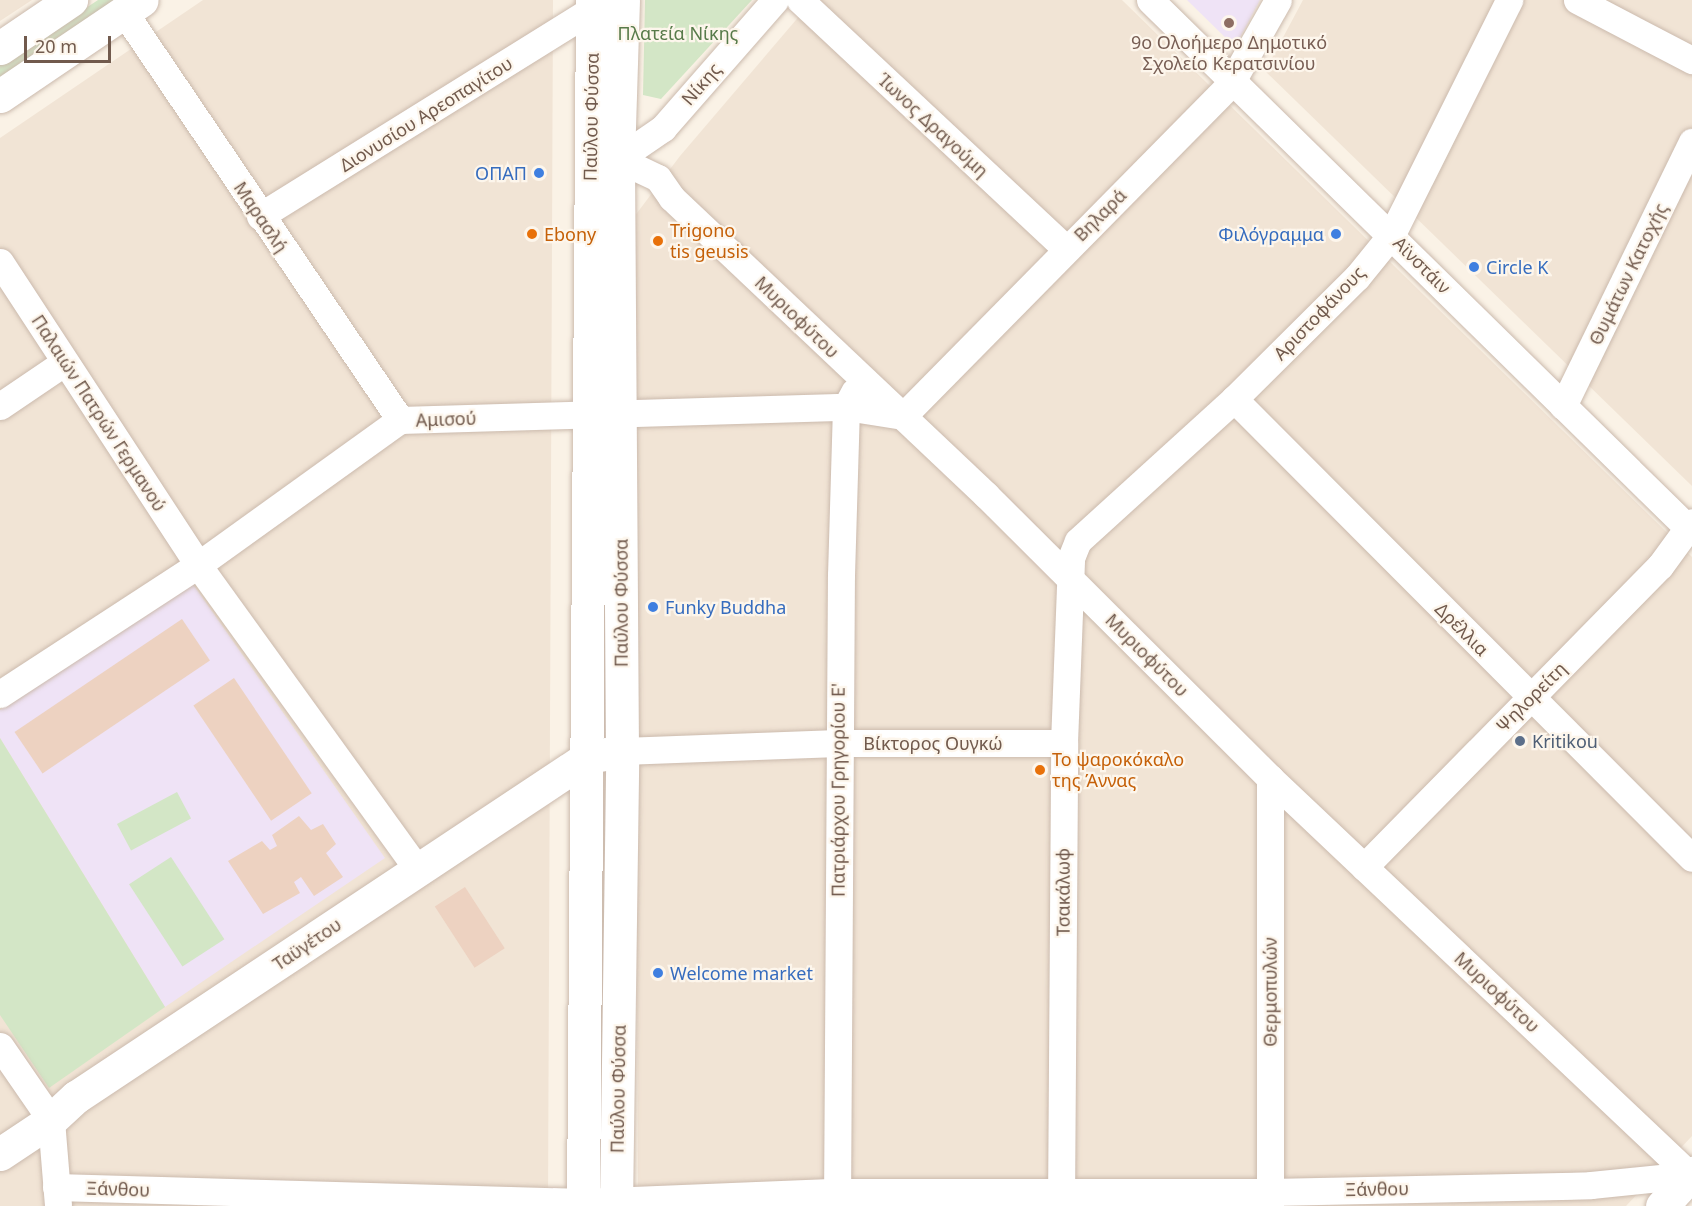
<!DOCTYPE html>
<html>
<head>
<meta charset="utf-8">
<style>
	body { margin:0 }
	#map { position:relative; width:1692px; height:1206px; overflow:hidden; background:#faf2e6; font-family:"Noto Sans",sans-serif }
	div>[style] { position:absolute }
	[style*='--x'] { left:calc(var(--x)*1px); top:calc(var(--y)*1px); width:calc(var(--w)*1px); rotate:calc(var(--a)*1deg) }
	.residential>* { inset:0; background:#f1e4d5 }
	.education>* { inset:0; background:#efe3f6 }
	.green>* { inset:0; background:#d3e6c6; transform-origin:0 0 }
	.building>* { inset:0; background:#edd2c1; transform-origin:0 0 }
	.roads { filter:drop-shadow(0 0 2px #cbbaad) drop-shadow(0 0 2px #cbbaad) }
	.street>* { height:27px; margin:-13.5px; padding:0 13.5px; transform-origin:13.5px; border-radius:13.5px; background:#fff }
	.secondary>* { height:33px; margin:-16.5px; padding:0 16.5px; transform-origin:16.5px; border-radius:16.5px; background:#fff }
	.dots>* { width:16px; height:16px; translate:-50% -50%; box-sizing:border-box; border:3px solid #fdf6ec; border-radius:50% }
	span { translate:-50% -50%; white-space:nowrap; text-align:center; line-height:1.15; -webkit-text-stroke:4.5px #fdf6ec; paint-order:stroke }
	.park-label { font-size:18px; color:#587b4a }
	.education-label { font-size:18px; color:#785e54 }
	.street-label { font-size:18px; color:#715a4d }
	.shop-label { font-size:18px; color:#366cbe }
	.right { translate:-100% -50%; text-align:right }
	.left { translate:0 -50%; text-align:left }
	.food-label { font-size:18px; color:#c56008 }
	.service-label { font-size:18px; color:#4e5e75 }
	.scale { position:absolute; left:24px; top:36px; width:87px; height:27px; box-sizing:border-box; border:3px solid #715a4d; border-top:0; padding-left:8px; font-size:18px; line-height:21px; white-space:nowrap; color:#715a4d; -webkit-text-stroke:4px #fdf6ec; paint-order:stroke }
</style>
</head>
<body>
<div id="map">
	<div class="residential">
		<i style="clip-path:polygon(0 0,32px 0,0 21px)"></i>
		<i style="clip-path:polygon(203px 0,553px 0,548px 1206px,0 1206px,0 138px)"></i>
		<i style="clip-path:polygon(813px 0,1122px 0,1692px 557px,1692px 1136px,1626px 1206px,638px 1206px,634px 217px,680px 156px)"></i>
		<i style="clip-path:polygon(1303px 0,1692px 0,1692px 486px,1265px 71px)"></i>
	</div>
	<div class="education">
		<i style="clip-path:polygon(1187px 0,1260px 0,1235px 47px)"></i>
		<i style="clip-path:polygon(190px 580px,385px 858px,165px 1007px,0 738px,0 710px)"></i>
	</div>
	<div class="green">
		<i style="clip-path:polygon(98px 0,131px 0,0 90px,0 65px)"></i>
		<i style="clip-path:polygon(645px 0,752px 0,661px 99px,643px 95px)"></i>
		<i style="clip-path:polygon(0 738px,165px 1007px,49px 1088px,0 1015px)"></i>
		<i style="left:177px;top:792px;width:30px;height:68px;rotate:62deg"></i>
		<i style="left:171px;top:857px;width:98px;height:50px;rotate:57deg"></i>
	</div>
	<div class="building">
		<i style="left:182px;top:619px;width:50px;height:202px;rotate:56deg"></i>
		<i style="left:234px;top:678px;width:139px;height:49px;rotate:56deg"></i>
		<i style="clip-path:polygon(299px 816px,311px 830px,323px 824px,336px 844px,326px 853px,343px 877px,314px 896px,301px 877px,294px 882px,300px 893px,263px 914px,228px 861px,262px 841px,270px 850px,277px 846px,272px 835px)"></i>
		<i style="left:465px;top:887px;width:73px;height:36px;rotate:57deg"></i>
	</div>
	<div class="roads">
		<div class="street">
			<i style="--x:800;--y:0;--w:364;--a:43.1"></i>
			<i style="--x:1150;--y:0;--w:759;--a:44.47"></i>
			<i style="--x:1577;--y:0;--w:130;--a:27.6"></i>
			<i style="--x:124;--y:12;--w:493;--a:55.9"></i>
			<i style="--x:601;--y:159;--w:17;--a:0"></i>
			<i style="--x:618;--y:159;--w:44;--a:25.4"></i>
			<i style="--x:658;--y:178;--w:24;--a:55"></i>
			<i style="--x:672;--y:198;--w:432;--a:43.4"></i>
			<i style="--x:986;--y:495;--w:401;--a:44.9"></i>
			<i style="--x:1270;--y:778;--w:581;--a:43.4"></i>
			<i style="--x:618;--y:159;--w:55;--a:-34.6"></i>
			<i style="--x:663;--y:128;--w:170;--a:-48.8"></i>
			<i style="--x:260;--y:216;--w:407;--a:-31.9"></i>
			<i style="--x:0;--y:262;--w:362;--a:56.8"></i>
			<i style="--x:198;--y:565;--w:376;--a:54.2"></i>
			<i style="--x:1234;--y:399;--w:648;--a:45.06"></i>
			<i style="--x:0;--y:406;--w:78;--a:-34.1"></i>
			<i style="--x:1563;--y:406;--w:294;--a:-64"></i>
			<i style="--x:0;--y:694;--w:236;--a:-33.1"></i>
			<i style="--x:198;--y:565;--w:249;--a:-35.7"></i>
			<i style="--x:400;--y:420;--w:446;--a:-1.7"></i>
			<i style="--x:846;--y:407;--w:58;--a:9"></i>
			<i style="--x:903;--y:416;--w:467;--a:-45.4"></i>
			<i style="--x:1231;--y:83;--w:95;--a:-60.5"></i>
			<i style="--x:622;--y:751;--w:216;--a:-2.1"></i>
			<i style="--x:838;--y:743;--w:226;--a:0"></i>
			<i style="--x:1364;--y:867;--w:422;--a:-45.5"></i>
			<i style="--x:1660;--y:566;--w:54;--a:-54"></i>
			<i style="--x:0;--y:1046;--w:90;--a:55.4"></i>
			<i style="--x:51;--y:1120;--w:85;--a:85.3"></i>
			<i style="--x:56;--y:1187;--w:527;--a:1.63"></i>
			<i style="--x:583;--y:1202;--w:254;--a:-2.3"></i>
			<i style="--x:837;--y:1192;--w:433;--a:0"></i>
			<i style="--x:1270;--y:1192;--w:321;--a:-1.2"></i>
			<i style="--x:1591;--y:1185;--w:100;--a:-5.8"></i>
			<i style="--x:837;--y:1206;--w:631;--a:-89.64"></i>
			<i style="--x:841;--y:575;--w:168;--a:-88.3"></i>
			<i style="--x:846;--y:407;--w:17;--a:-62"></i>
			<i style="--x:1061;--y:1206;--w:463;--a:-89.6"></i>
			<i style="--x:1064;--y:743;--w:185;--a:-87.8"></i>
			<i style="--x:1071;--y:558;--w:18;--a:-68"></i>
			<i style="--x:1078;--y:541;--w:211;--a:-42.3"></i>
			<i style="--x:1234;--y:399;--w:173;--a:-44.8"></i>
			<i style="--x:1357;--y:277;--w:55;--a:-50.9"></i>
			<i style="--x:1392;--y:234;--w:262;--a:-63.4"></i>
			<i style="--x:1270;--y:1206;--w:428;--a:-90"></i>
		</div>
		<div class="secondary">
			<i style="--x:0;--y:48;--w:86;--a:-34.1"></i>
			<i style="--x:0;--y:96;--w:171;--a:-34.1"></i>
			<i style="--x:0;--y:1154;--w:61;--a:-33.7"></i>
			<i style="--x:51;--y:1120;--w:34;--a:-43"></i>
			<i style="--x:76;--y:1097;--w:615;--a:-33.59"></i>
			<i style="--x:588;--y:757;--w:17;--a:-10"></i>
			<i style="--x:583;--y:1206;--w:1206;--a:-89.57"></i>
			<i style="--x:616;--y:1206;--w:455;--a:-89.2"></i>
			<i style="--x:622;--y:751;--w:592;--a:-90.39"></i>
			<i style="--x:618;--y:159;--w:159;--a:-88.2"></i>
			<i style="--x:1662;--y:1206;--w:45;--a:-47.7"></i>
		</div>
	</div>
	<div class="dots">
		<i style="left:1229px;top:23px;background:#8d6e63"></i>
		<i style="left:539px;top:173px;background:#3f7fe0"></i>
		<i style="left:532px;top:234px;background:#e8710a"></i>
		<i style="left:1336px;top:234px;background:#3f7fe0"></i>
		<i style="left:658px;top:241px;background:#e8710a"></i>
		<i style="left:1474px;top:267px;background:#3f7fe0"></i>
		<i style="left:653px;top:607px;background:#3f7fe0"></i>
		<i style="left:1520px;top:741px;background:#5c6f8a"></i>
		<i style="left:1040px;top:770px;background:#e8710a"></i>
		<i style="left:658px;top:973px;background:#3f7fe0"></i>
	</div>
	<div class="park-label">
		<span style="left:678px;top:33px">Πλατεία Νίκης</span>
	</div>
	<div class="education-label">
		<span style="left:1229px;top:53px">9ο Ολοήμερο Δημοτικό<br>Σχολείο Κερατσινίου</span>
	</div>
	<div class="street-label">
		<span style="left:701px;top:84px;rotate:-49deg">Νίκης</span>
		<span style="left:426px;top:114px;rotate:-32deg">Διονυσίου Αρεοπαγίτου</span>
		<span style="left:591px;top:117px;rotate:-89deg">Παύλου Φύσσα</span>
		<span style="left:933px;top:125px;rotate:43deg">Ίωνος Δραγούμη</span>
		<span style="left:1100px;top:215px;rotate:-45deg">Βηλαρά</span>
		<span style="left:261px;top:217px;rotate:56deg">Μαρασλή</span>
		<span style="left:1422px;top:265px;rotate:45deg">Αϊνστάιν</span>
		<span style="left:1628px;top:274px;rotate:-64deg">Θυμάτων Κατοχής</span>
		<span style="left:1319px;top:313px;rotate:-46deg">Αριστοφάνους</span>
		<span style="left:797px;top:317px;rotate:44deg">Μυριοφύτου</span>
		<span style="left:99px;top:413px;rotate:57deg">Παλαιών Πατρών Γερμανού</span>
		<span style="left:446px;top:419px;rotate:-2deg">Αμισού</span>
		<span style="left:621px;top:603px;rotate:-90deg">Παύλου Φύσσα</span>
		<span style="left:1462px;top:629px;rotate:45deg">Δρέλλια</span>
		<span style="left:1147px;top:655px;rotate:45deg">Μυριοφύτου</span>
		<span style="left:1531px;top:697px;rotate:-45deg">Ψηλορείτη</span>
		<span style="left:933px;top:743px">Βίκτορος Ουγκώ</span>
		<span style="left:838px;top:790px;rotate:-90deg">Πατριάρχου Γρηγορίου Ε'</span>
		<span style="left:1063px;top:892px;rotate:-90deg">Τσακάλωφ</span>
		<span style="left:307px;top:944px;rotate:-34deg">Ταϋγέτου</span>
		<span style="left:1270px;top:992px;rotate:-90deg">Θερμοπυλών</span>
		<span style="left:1497px;top:992px;rotate:43deg">Μυριοφύτου</span>
		<span style="left:618px;top:1089px;rotate:-89deg">Παύλου Φύσσα</span>
		<span style="left:118px;top:1189px;rotate:2deg">Ξάνθου</span>
		<span style="left:1377px;top:1189px;rotate:-1deg">Ξάνθου</span>
	</div>
	<div class="shop-label">
		<span class="right" style="left:527px;top:173px">ΟΠΑΠ</span>
		<span class="right" style="left:1324px;top:234px">Φιλόγραμμα</span>
		<span class="left" style="left:1486px;top:267px">Circle K</span>
		<span class="left" style="left:665px;top:607px">Funky Buddha</span>
		<span class="left" style="left:670px;top:973px">Welcome market</span>
	</div>
	<div class="food-label">
		<span class="left" style="left:670px;top:241px">Trigono<br>tis geusis</span>
		<span class="left" style="left:544px;top:234px">Ebony</span>
		<span class="left" style="left:1052px;top:770px">Το ψαροκόκαλο<br>της Άννας</span>
	</div>
	<div class="service-label">
		<span class="left" style="left:1532px;top:741px">Kritikou</span>
	</div>
	<div class="scale">20 m</div>
</div>
</body>
</html>
